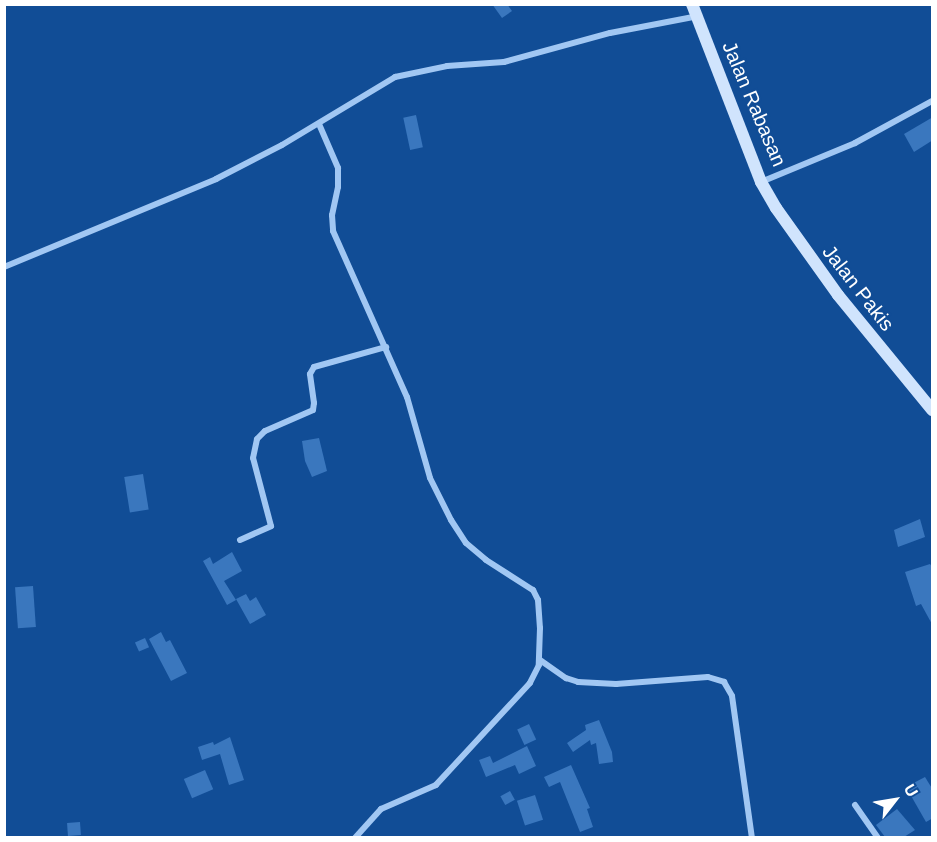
<!DOCTYPE html>
<html>
<head>
<meta charset="utf-8">
<style>
	body { margin:0 }
	#map { position:relative; width:937px; height:842px; overflow:hidden; background:#114d96; font-family:Arial,sans-serif }
	div>[style] { position:absolute }
	[style*='--x'] { left:calc(var(--x)*1px); top:calc(var(--y)*1px); width:calc(var(--w)*1px); rotate:calc(var(--a)*1deg) }
	.building>* { inset:0; background:#3a77be; transform-origin:0 0 }
	.street>* { height:6px; margin:-3px; padding:0 3px; transform-origin:3px; border-radius:3px; background:#a1c7f3 }
	.secondary>* { height:12px; margin:-6px; padding:0 6px; transform-origin:6px; border-radius:6px; background:#d0e4fd }
	span { translate:-50% -50%; white-space:nowrap; text-align:center; line-height:1.15; -webkit-text-stroke:4.5px #114d96; paint-order:stroke }
	.street-label { font-size:20px; color:#fff }
	.frame { position:absolute; inset:0; border:6px solid #fff; pointer-events:none }
	.north { position:absolute; left:865px; top:770px; width:60px; height:60px; -webkit-text-stroke:4px #114d96; paint-order:stroke; rotate:59deg; font-size:16px; font-weight:700; line-height:24px; text-align:center; color:#fff }
	.north::after { content:''; display:block; margin:auto; width:21px; height:27px; background:#fff; clip-path:polygon(50% 0,100% 100%,50% 72%,0 100%) }
</style>
</head>
<body>
<div id="map">
	<div class="building">
		<i style="clip-path:polygon(492px 4px,507px 4px,512px 11px,502px 18px)"></i>
		<i style="left:416px;top:115px;width:33px;height:13px;rotate:78deg"></i>
		<i style="clip-path:polygon(933px 117px,933px 140px,914px 152px,904px 134px)"></i>
		<i style="clip-path:polygon(319px 438px,327px 471px,312px 477px,305px 461px,302px 441px)"></i>
		<i style="left:143px;top:474px;width:36px;height:19px;rotate:81deg"></i>
		<i style="clip-path:polygon(920px 519px,925px 537px,898px 547px,894px 530px)"></i>
		<i style="clip-path:polygon(232px 552px,242px 571px,224px 581px,236px 600px,227px 605px,203px 561px,210px 557px,213px 564px)"></i>
		<i style="clip-path:polygon(930px 564px,933px 568px,933px 626px,921px 604px,916px 606px,905px 572px)"></i>
		<i style="left:33px;top:586px;width:41px;height:18px;rotate:86deg"></i>
		<i style="clip-path:polygon(246px 594px,250px 601px,256px 597px,266px 615px,250px 624px,236px 599px)"></i>
		<i style="clip-path:polygon(161px 632px,166px 642px,170px 640px,187px 673px,171px 681px,149px 639px)"></i>
		<i style="left:145px;top:638px;width:10px;height:11px;rotate:66deg"></i>
		<i style="clip-path:polygon(599px 720px,612px 752px,613px 762px,599px 764px,596px 743px,591px 745px,590px 740px,573px 752px,567px 743px,586px 730px,585px 725px)"></i>
		<i style="left:529px;top:724px;width:17px;height:13px;rotate:65deg"></i>
		<i style="clip-path:polygon(230px 737px,244px 780px,229px 785px,220px 754px,202px 760px,198px 747px,213px 742px,214px 745px)"></i>
		<i style="clip-path:polygon(527px 746px,536px 766px,519px 774px,515px 765px,486px 777px,479px 760px,490px 756px,493px 763px)"></i>
		<i style="clip-path:polygon(571px 765px,590px 808px,587px 809px,593px 827px,580px 832px,560px 782px,549px 787px,544px 777px)"></i>
		<i style="left:205px;top:770px;width:21px;height:23px;rotate:67deg"></i>
		<i style="clip-path:polygon(925px 777px,933px 790px,933px 818px,926px 822px,906px 787px)"></i>
		<i style="left:510px;top:791px;width:10px;height:11px;rotate:61deg"></i>
		<i style="left:535px;top:795px;width:26px;height:19px;rotate:72deg"></i>
		<i style="clip-path:polygon(897px 809px,915px 830px,904px 837px,885px 837px,876px 825px)"></i>
		<i style="left:80px;top:822px;width:13px;height:13px;rotate:86deg"></i>
	</div>
	<div class="street">
		<i style="--x:319;--y:124;--w:48;--a:66.6"></i>
		<i style="--x:338;--y:168;--w:19;--a:90"></i>
		<i style="--x:338;--y:187;--w:29;--a:102"></i>
		<i style="--x:332;--y:215;--w:16;--a:86"></i>
		<i style="--x:333;--y:231;--w:182;--a:66"></i>
		<i style="--x:407;--y:397;--w:84;--a:74.1"></i>
		<i style="--x:430;--y:478;--w:47;--a:63.4"></i>
		<i style="--x:451;--y:520;--w:27;--a:57"></i>
		<i style="--x:466;--y:543;--w:26;--a:40"></i>
		<i style="--x:486;--y:560;--w:56;--a:32.6"></i>
		<i style="--x:533;--y:590;--w:11;--a:63"></i>
		<i style="--x:538;--y:600;--w:28;--a:86"></i>
		<i style="--x:540;--y:628;--w:37;--a:92"></i>
		<i style="--x:539;--y:665;--w:20;--a:117"></i>
		<i style="--x:530;--y:683;--w:139;--a:132.7"></i>
		<i style="--x:436;--y:785;--w:60;--a:156.4"></i>
		<i style="--x:381;--y:809;--w:39;--a:132"></i>
		<i style="--x:761;--y:182;--w:102;--a:-22.5"></i>
		<i style="--x:855;--y:143;--w:88;--a:-28.6"></i>
		<i style="--x:4;--y:267;--w:230;--a:-22.5"></i>
		<i style="--x:216;--y:179;--w:74;--a:-27.3"></i>
		<i style="--x:282;--y:145;--w:132;--a:-31"></i>
		<i style="--x:395;--y:77;--w:53;--a:-11.9"></i>
		<i style="--x:447;--y:66;--w:57;--a:-4"></i>
		<i style="--x:504;--y:62;--w:110;--a:-15.3"></i>
		<i style="--x:610;--y:33;--w:90;--a:-10.9"></i>
		<i style="--x:240;--y:540;--w:34;--a:-24"></i>
		<i style="--x:271;--y:526;--w:70;--a:-104.8"></i>
		<i style="--x:253;--y:458;--w:19;--a:-78"></i>
		<i style="--x:257;--y:439;--w:11;--a:-45"></i>
		<i style="--x:265;--y:431;--w:52;--a:-23.6"></i>
		<i style="--x:313;--y:410;--w:7;--a:-82"></i>
		<i style="--x:314;--y:403;--w:29;--a:-98"></i>
		<i style="--x:310;--y:374;--w:8;--a:-60"></i>
		<i style="--x:314;--y:367;--w:75;--a:-15.5"></i>
		<i style="--x:540;--y:660;--w:32;--a:35"></i>
		<i style="--x:566;--y:678;--w:13;--a:18"></i>
		<i style="--x:578;--y:682;--w:38;--a:3"></i>
		<i style="--x:616;--y:684;--w:92;--a:-4.4"></i>
		<i style="--x:708;--y:677;--w:17;--a:17"></i>
		<i style="--x:724;--y:682;--w:16;--a:60"></i>
		<i style="--x:732;--y:696;--w:143;--a:82"></i>
		<i style="--x:855;--y:805;--w:40;--a:55.1"></i>
	</div>
	<div class="secondary">
		<i style="--x:692;--y:4;--w:191;--a:68.8"></i>
		<i style="--x:761;--y:182;--w:30;--a:60"></i>
		<i style="--x:776;--y:208;--w:107;--a:54.5"></i>
		<i style="--x:838;--y:295;--w:149;--a:50.7"></i>
	</div>
	<div class="street-label">
		<span style="left:754px;top:104px;rotate:67deg">Jalan Rabasan</span>
		<span style="left:858px;top:288px;rotate:52deg">Jalan Pakis</span>
	</div>
	<div class="frame"></div>
	<div class="north">U</div>
</div>
</body>
</html>
